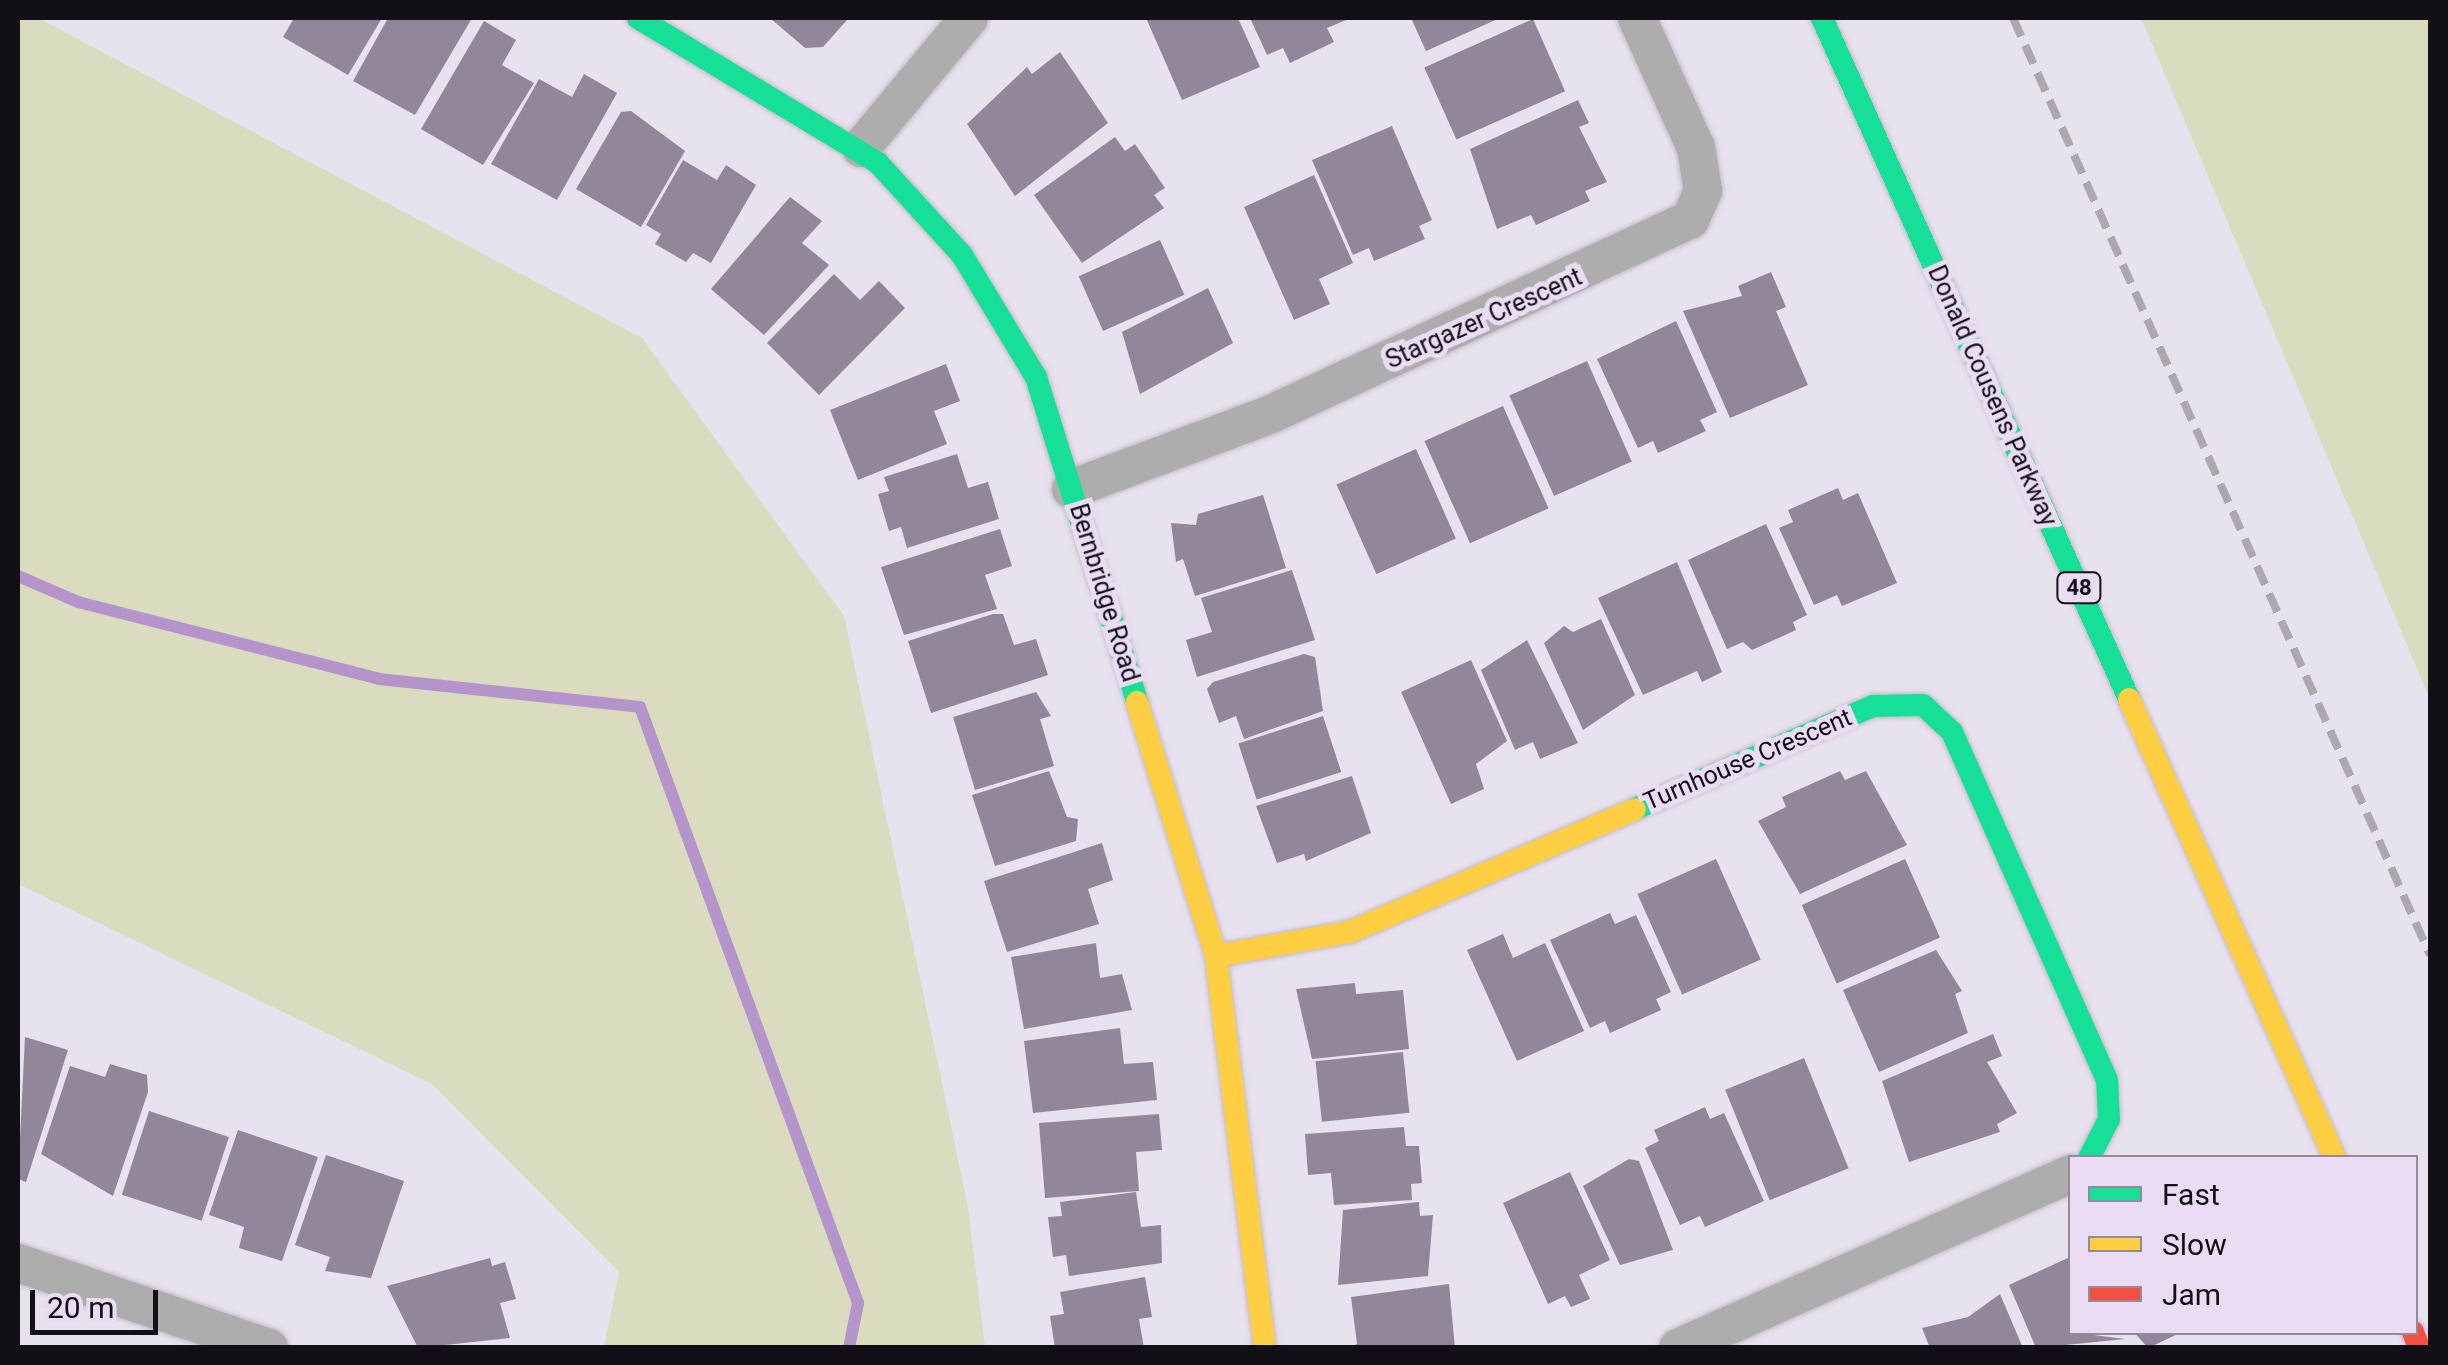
<!DOCTYPE html>
<html>
<head>
<meta charset="utf-8">
<style>
	body { margin:0 }
	#map { position:relative; width:2448px; height:1365px; overflow:hidden; background:#e8e1ee; font-family:Roboto,sans-serif }
	div>[style] { position:absolute }
	[style*='--x'] { left:calc(var(--x)*1px); top:calc(var(--y)*1px); width:calc(var(--w)*1px); rotate:calc(var(--a)*1deg) }
	.green>* { inset:0; background:#dbdcbf }
	.stream>* { height:12px; margin:-6px; padding:0 6px; transform-origin:6px; border-radius:6px; background:#b494ca }
	.building>* { inset:0; background:#92879a; transform-origin:0 0 }
	.roads { filter:drop-shadow(0 0 2px #c2bcc6) drop-shadow(0 0 2px #c2bcc6) }
	.street>* { height:38px; margin:-19px; padding:0 19px; transform-origin:19px; border-radius:19px; background:#aeadad }
	.fast>* { height:22px; margin:-11px; padding:0 11px; transform-origin:11px; border-radius:11px; background:#16e098 }
	.slow>* { height:22px; margin:-11px; padding:0 11px; transform-origin:11px; border-radius:11px; background:#ffcf43 }
	.jam>* { height:22px; margin:-11px; padding:0 11px; transform-origin:11px; border-radius:11px; background:#f24e42 }
	.rail>* { height:8px; margin-top:-4px; transform-origin:0; background:repeating-linear-gradient(90deg,#aca9ae 0 20px,transparent 0 30px) }
	span { translate:-50% -50%; white-space:nowrap; text-align:center; line-height:1.15; -webkit-text-stroke:10px #e9dcf3; paint-order:stroke }
	.shield-label span { padding:2px 8px; background:#e9dcf3; border:2px solid; border-radius:8px; -webkit-text-stroke-width:0 }
	.shield-label { font-size:22px; color:#130f17; font-weight:700 }
	.street-label { font-size:25px; color:#130f17 }
	.frame { position:absolute; inset:0; border:20px solid #130f17; pointer-events:none }
	.legend { position:absolute; left:2068px; top:1155px; width:350px; height:180px; box-sizing:border-box; background:#e9dcf3; border:2px solid #938a9b; margin:0; padding:12px 18px; list-style:none; font-size:30px; color:#130f17 }
	.legend li { display:flex; align-items:center; gap:20px; height:50px }
	.legend b { width:50px; border:2px solid #938a9b }
	.scale { position:absolute; left:30px; top:1290px; width:128px; height:45px; box-sizing:border-box; border:5px solid #130f17; border-top:0; padding-left:12px; font-size:30px; line-height:35px; white-space:nowrap; color:#130f17; -webkit-text-stroke:8px #e9dcf3; paint-order:stroke }
</style>
</head>
<body>
<div id="map">
	<div class="green">
		<i style="clip-path:polygon(18px 18px,38px 18px,642px 338px,844px 616px,968px 1207px,985px 1347px,604px 1347px,619px 1272px,432px 1084px,18px 884px)"></i>
		<i style="clip-path:polygon(2141px 18px,2430px 18px,2430px 699px)"></i>
	</div>
	<div class="stream">
		<i style="--x:18;--y:576;--w:65;--a:23.4"></i>
		<i style="--x:78;--y:602;--w:311;--a:14.3"></i>
		<i style="--x:379;--y:679;--w:262;--a:6.1"></i>
		<i style="--x:640;--y:707;--w:635;--a:69.91"></i>
		<i style="--x:858;--y:1303;--w:46;--a:101.3"></i>
	</div>
	<div class="building">
		<i style="clip-path:polygon(294px 18px,382px 18px,348px 75px,283px 37px)"></i>
		<i style="clip-path:polygon(388px 18px,472px 18px,415px 115px,353px 81px)"></i>
		<i style="clip-path:polygon(770px 18px,844px 18px,847px 20px,823px 47px,805px 48px)"></i>
		<i style="clip-path:polygon(1146px 18px,1238px 18px,1260px 67px,1182px 100px)"></i>
		<i style="clip-path:polygon(1250px 18px,1351px 18px,1327px 28px,1334px 42px,1290px 63px,1283px 48px,1267px 55px)"></i>
		<i style="clip-path:polygon(1411px 18px,1500px 18px,1426px 51px)"></i>
		<i style="left:1533px;top:19px;width:79px;height:119px;rotate:66deg"></i>
		<i style="clip-path:polygon(484px 21px,516px 40px,502px 65px,534px 83px,483px 165px,421px 129px)"></i>
		<i style="clip-path:polygon(1060px 52px,1108px 123px,1015px 196px,967px 124px,1027px 67px,1032px 74px)"></i>
		<i style="clip-path:polygon(584px 74px,617px 93px,557px 200px,491px 164px,539px 79px,572px 97px)"></i>
		<i style="clip-path:polygon(1578px 100px,1589px 123px,1579px 127px,1607px 182px,1585px 191px,1590px 201px,1536px 225px,1531px 215px,1497px 229px,1470px 149px)"></i>
		<i style="clip-path:polygon(631px 111px,685px 151px,641px 227px,576px 189px,621px 112px)"></i>
		<i style="clip-path:polygon(1392px 126px,1432px 220px,1419px 226px,1425px 239px,1374px 261px,1369px 248px,1353px 255px,1312px 160px)"></i>
		<i style="clip-path:polygon(1115px 137px,1125px 151px,1135px 144px,1165px 188px,1154px 195px,1164px 208px,1082px 263px,1034px 195px)"></i>
		<i style="clip-path:polygon(683px 160px,717px 180px,726px 165px,756px 185px,711px 263px,693px 253px,686px 262px,655px 244px,661px 234px,646px 225px)"></i>
		<i style="clip-path:polygon(1314px 175px,1353px 263px,1319px 279px,1330px 304px,1294px 320px,1244px 207px)"></i>
		<i style="clip-path:polygon(790px 197px,822px 221px,802px 243px,829px 265px,764px 335px,711px 289px)"></i>
		<i style="left:1160px;top:240px;width:60px;height:89px;rotate:66deg"></i>
		<i style="clip-path:polygon(1771px 272px,1786px 307px,1776px 311px,1808px 385px,1730px 418px,1683px 311px,1742px 296px,1738px 286px)"></i>
		<i style="clip-path:polygon(834px 274px,860px 300px,879px 281px,905px 308px,819px 395px,767px 343px)"></i>
		<i style="clip-path:polygon(1208px 288px,1233px 343px,1140px 394px,1122px 332px)"></i>
		<i style="clip-path:polygon(1676px 321px,1717px 412px,1700px 420px,1706px 431px,1658px 453px,1653px 441px,1638px 448px,1597px 359px)"></i>
		<i style="left:1587px;top:361px;width:110px;height:85px;rotate:66deg"></i>
		<i style="clip-path:polygon(946px 364px,960px 401px,934px 411px,947px 444px,858px 480px,830px 410px)"></i>
		<i style="left:1503px;top:406px;width:112px;height:86px;rotate:66deg"></i>
		<i style="left:1416px;top:449px;width:98px;height:87px;rotate:66deg"></i>
		<i style="clip-path:polygon(957px 454px,968px 488px,988px 482px,999px 519px,907px 548px,901px 527px,889px 531px,878px 494px,889px 491px,884px 477px)"></i>
		<i style="clip-path:polygon(1838px 488px,1843px 500px,1858px 493px,1897px 583px,1842px 606px,1837px 595px,1814px 605px,1779px 528px,1793px 522px,1788px 510px)"></i>
		<i style="clip-path:polygon(1263px 495px,1286px 568px,1195px 596px,1183px 559px,1176px 562px,1171px 523px,1196px 525px,1198px 514px)"></i>
		<i style="clip-path:polygon(1766px 524px,1807px 615px,1793px 622px,1796px 630px,1752px 650px,1743px 642px,1727px 649px,1688px 560px)"></i>
		<i style="clip-path:polygon(1000px 529px,1012px 566px,985px 575px,997px 609px,904px 635px,881px 567px)"></i>
		<i style="clip-path:polygon(1677px 562px,1722px 672px,1702px 682px,1697px 671px,1643px 695px,1598px 598px)"></i>
		<i style="clip-path:polygon(1292px 570px,1315px 640px,1197px 677px,1186px 640px,1212px 632px,1201px 598px)"></i>
		<i style="clip-path:polygon(993px 614px,1003px 614px,1014px 645px,1036px 639px,1048px 675px,931px 713px,908px 641px)"></i>
		<i style="clip-path:polygon(1601px 619px,1635px 695px,1583px 730px,1544px 643px,1564px 626px,1573px 632px)"></i>
		<i style="clip-path:polygon(1527px 640px,1578px 743px,1540px 759px,1533px 742px,1515px 750px,1481px 670px)"></i>
		<i style="clip-path:polygon(1304px 654px,1315px 657px,1323px 711px,1244px 739px,1236px 716px,1219px 723px,1207px 689px,1213px 682px)"></i>
		<i style="clip-path:polygon(1471px 660px,1507px 741px,1476px 764px,1484px 789px,1451px 804px,1401px 692px)"></i>
		<i style="clip-path:polygon(1036px 692px,1051px 716px,1040px 719px,1054px 766px,975px 790px,953px 717px)"></i>
		<i style="left:1323px;top:716px;width:59px;height:89px;rotate:72deg"></i>
		<i style="clip-path:polygon(1049px 771px,1067px 817px,1078px 819px,1076px 841px,995px 866px,972px 795px)"></i>
		<i style="clip-path:polygon(1840px 771px,1845px 780px,1866px 771px,1907px 845px,1800px 894px,1758px 821px,1786px 807px,1782px 797px)"></i>
		<i style="clip-path:polygon(1352px 776px,1371px 833px,1306px 861px,1304px 854px,1277px 863px,1256px 806px)"></i>
		<i style="clip-path:polygon(1102px 843px,1113px 880px,1088px 889px,1099px 924px,1007px 952px,984px 881px)"></i>
		<i style="left:1716px;top:859px;width:110px;height:86px;rotate:66deg"></i>
		<i style="left:1905px;top:859px;width:86px;height:113px;rotate:66deg"></i>
		<i style="clip-path:polygon(1610px 913px,1615px 924px,1636px 915px,1671px 992px,1656px 999px,1661px 1010px,1610px 1033px,1605px 1021px,1590px 1028px,1550px 940px)"></i>
		<i style="clip-path:polygon(1503px 934px,1513px 958px,1545px 943px,1584px 1031px,1517px 1061px,1467px 950px)"></i>
		<i style="clip-path:polygon(1096px 943px,1100px 978px,1122px 974px,1132px 1010px,1024px 1029px,1011px 957px)"></i>
		<i style="clip-path:polygon(1936px 950px,1962px 991px,1955px 994px,1968px 1033px,1879px 1072px,1843px 990px)"></i>
		<i style="clip-path:polygon(1355px 983px,1356px 994px,1403px 990px,1409px 1049px,1312px 1059px,1296px 989px)"></i>
		<i style="clip-path:polygon(1120px 1028px,1124px 1064px,1153px 1062px,1157px 1100px,1033px 1113px,1024px 1041px)"></i>
		<i style="clip-path:polygon(1993px 1034px,2002px 1056px,1987px 1062px,2017px 1113px,1997px 1124px,2000px 1132px,1909px 1162px,1882px 1081px)"></i>
		<i style="clip-path:polygon(25px 1037px,68px 1050px,26px 1182px,18px 1179px)"></i>
		<i style="left:1403px;top:1052px;width:61px;height:88px;rotate:84deg"></i>
		<i style="left:1804px;top:1058px;width:119px;height:85px;rotate:68deg"></i>
		<i style="clip-path:polygon(110px 1064px,147px 1075px,148px 1092px,113px 1196px,41px 1154px,70px 1066px,105px 1077px)"></i>
		<i style="clip-path:polygon(1705px 1107px,1710px 1119px,1724px 1113px,1764px 1201px,1705px 1227px,1700px 1216px,1680px 1225px,1645px 1148px,1659px 1141px,1654px 1130px)"></i>
		<i style="left:149px;top:1111px;width:84px;height:88px;rotate:18deg"></i>
		<i style="clip-path:polygon(1159px 1114px,1162px 1150px,1136px 1152px,1139px 1191px,1045px 1198px,1039px 1123px)"></i>
		<i style="clip-path:polygon(1404px 1127px,1406px 1146px,1419px 1146px,1422px 1183px,1411px 1184px,1412px 1200px,1334px 1205px,1331px 1173px,1308px 1175px,1305px 1134px)"></i>
		<i style="clip-path:polygon(238px 1130px,318px 1157px,282px 1261px,239px 1248px,244px 1227px,209px 1215px)"></i>
		<i style="clip-path:polygon(326px 1155px,404px 1181px,371px 1278px,325px 1271px,330px 1257px,295px 1245px)"></i>
		<i style="clip-path:polygon(1629px 1159px,1639px 1161px,1673px 1250px,1620px 1265px,1583px 1186px)"></i>
		<i style="clip-path:polygon(1570px 1172px,1610px 1260px,1579px 1275px,1590px 1299px,1571px 1307px,1565px 1296px,1548px 1304px,1503px 1203px)"></i>
		<i style="clip-path:polygon(1136px 1192px,1141px 1227px,1161px 1225px,1162px 1263px,1069px 1276px,1066px 1255px,1053px 1257px,1048px 1217px,1062px 1216px,1060px 1202px)"></i>
		<i style="clip-path:polygon(1419px 1202px,1420px 1216px,1433px 1215px,1428px 1276px,1338px 1285px,1343px 1210px)"></i>
		<i style="clip-path:polygon(2070px 1257px,2070px 1332px,2125px 1339px,2036px 1348px,2009px 1285px)"></i>
		<i style="clip-path:polygon(490px 1258px,492px 1266px,505px 1262px,516px 1299px,500px 1303px,510px 1338px,418px 1348px,387px 1286px)"></i>
		<i style="clip-path:polygon(1145px 1277px,1152px 1317px,1139px 1319px,1144px 1348px,1055px 1348px,1050px 1316px,1064px 1314px,1060px 1292px)"></i>
		<i style="clip-path:polygon(1449px 1284px,1455px 1348px,1349px 1348px,1357px 1344px,1351px 1297px)"></i>
		<i style="clip-path:polygon(2000px 1294px,2023px 1348px,1930px 1348px,1922px 1328px,1968px 1317px)"></i>
		<i style="clip-path:polygon(2134px 1332px,2182px 1332px,2148px 1348px)"></i>
	</div>
	<div class="roads">
		<div class="street">
			<i style="--x:861;--y:148;--w:169;--a:-50.3"></i>
			<i style="--x:1071;--y:489;--w:211;--a:-20.5"></i>
			<i style="--x:1269;--y:415;--w:464;--a:-24.9"></i>
			<i style="--x:1690;--y:220;--w:32;--a:-66"></i>
			<i style="--x:1703;--y:191;--w:44;--a:-99.2"></i>
			<i style="--x:1696;--y:148;--w:143;--a:-114.4"></i>
			<i style="--x:18;--y:1263;--w:265;--a:18.7"></i>
			<i style="--x:1678;--y:1348;--w:429;--a:-23.9"></i>
		</div>
		<div class="fast">
			<i style="--x:638;--y:18;--w:280;--a:31.1"></i>
			<i style="--x:878;--y:163;--w:125;--a:47.6"></i>
			<i style="--x:962;--y:255;--w:143;--a:58.8"></i>
			<i style="--x:1036;--y:377;--w:340;--a:72.7"></i>
			<i style="--x:1822;--y:18;--w:747;--a:65.73"></i>
			<i style="--x:1635;--y:809;--w:259;--a:-23.4"></i>
			<i style="--x:1873;--y:706;--w:50;--a:-1.1"></i>
			<i style="--x:1923;--y:705;--w:40;--a:43"></i>
			<i style="--x:1952;--y:732;--w:381;--a:66"></i>
			<i style="--x:2107;--y:1080;--w:39;--a:87"></i>
			<i style="--x:2109;--y:1119;--w:44;--a:117.1"></i>
		</div>
		<div class="slow">
			<i style="--x:2129;--y:699;--w:503;--a:65.83"></i>
			<i style="--x:1137;--y:702;--w:266;--a:72.7"></i>
			<i style="--x:1216;--y:956;--w:395;--a:82.9"></i>
			<i style="--x:1216;--y:956;--w:136;--a:-10.2"></i>
			<i style="--x:1350;--y:932;--w:310;--a:-23.3"></i>
		</div>
		<div class="jam">
			<i style="--x:2413;--y:1332;--w:17;--a:69"></i>
		</div>
	</div>
	<div class="rail">
		<i style="--x:2013;--y:18;--w:1026;--a:66.01"></i>
	</div>
	<div class="shield-label">
		<span style="left:2079px;top:588px">48</span>
	</div>
	<div class="street-label">
		<span style="left:1484px;top:319px;rotate:-24deg">Stargazer Crescent</span>
		<span style="left:1992px;top:396px;rotate:66deg">Donald Cousens Parkway</span>
		<span style="left:1104px;top:593px;rotate:73deg">Bernbridge Road</span>
		<span style="left:1748px;top:760px;rotate:-23deg">Turnhouse Crescent</span>
	</div>
	<div class="frame"></div>
	<ul class="legend">
	<li><b style="height:12px;background:#16e098"></b>Fast</li>
	<li><b style="height:12px;background:#ffcf43"></b>Slow</li>
	<li><b style="height:12px;background:#f24e42"></b>Jam</li>
	</ul>
	<div class="scale">20 m</div>
</div>
</body>
</html>
